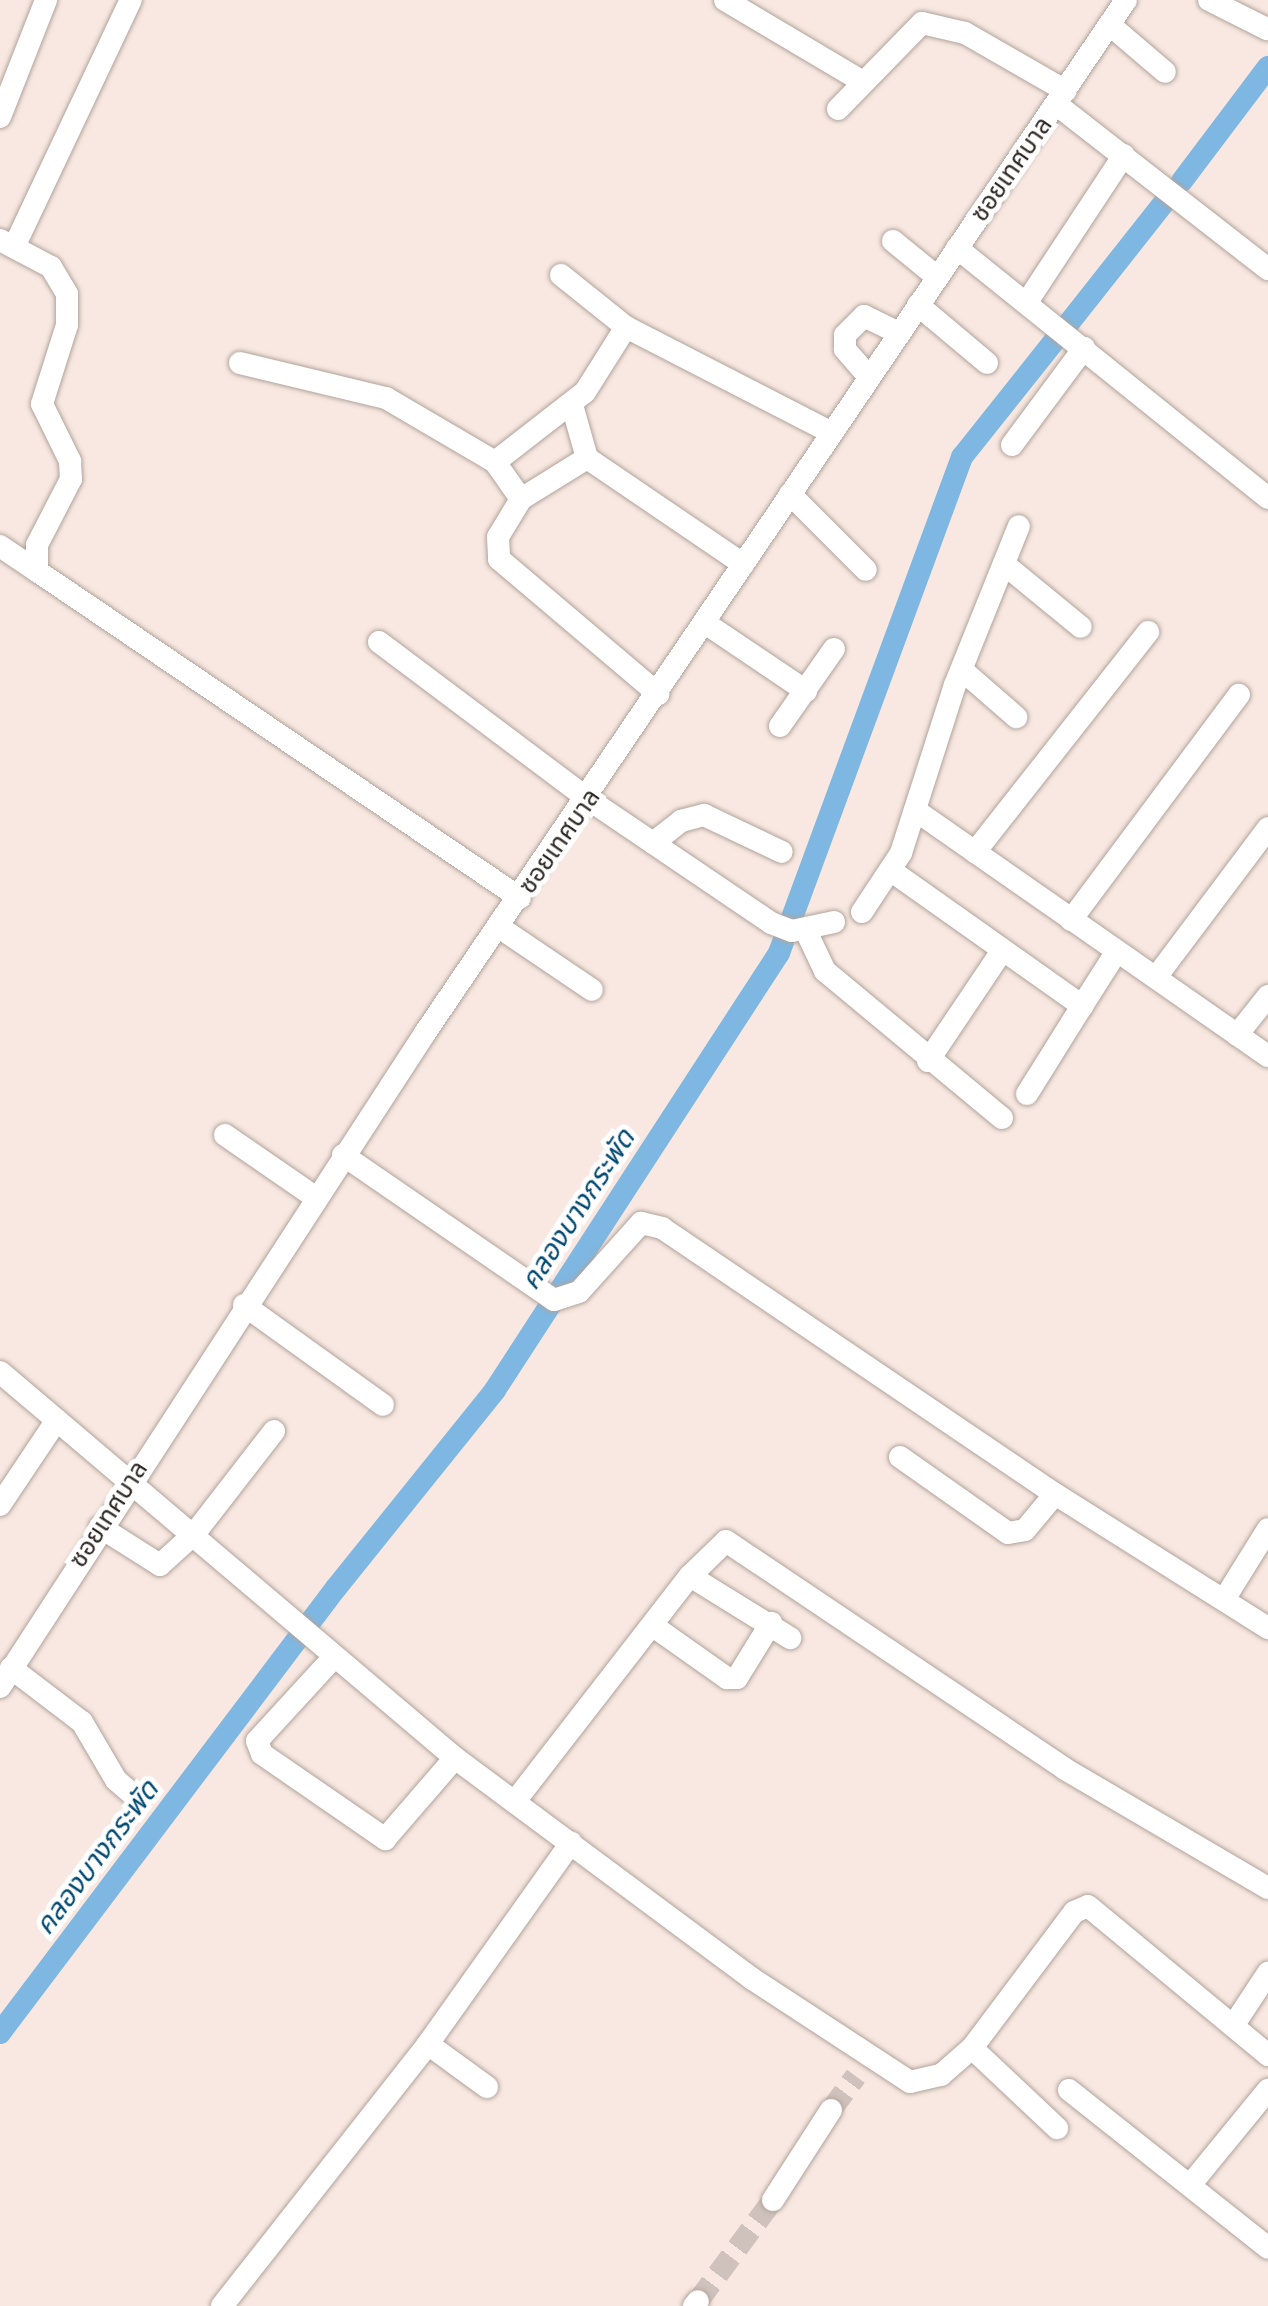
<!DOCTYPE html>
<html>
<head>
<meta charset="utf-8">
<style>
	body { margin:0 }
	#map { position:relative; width:1268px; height:2306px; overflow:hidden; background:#f8e8e1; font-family:Merriweather,"Noto Sans Thai",serif }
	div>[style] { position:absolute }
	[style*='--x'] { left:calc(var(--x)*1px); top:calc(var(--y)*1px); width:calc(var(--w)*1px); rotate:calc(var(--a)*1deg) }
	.canal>* { height:22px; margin:-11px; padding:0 11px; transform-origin:11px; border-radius:11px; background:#7eb7e2 }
	.minor-tunnel>* { height:22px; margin-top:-11px; transform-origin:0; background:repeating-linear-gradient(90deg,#cfc1bb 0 22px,transparent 0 33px) }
	.roads { filter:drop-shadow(0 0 2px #b1a39b) drop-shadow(0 0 2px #b1a39b) }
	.minor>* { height:22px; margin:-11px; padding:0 11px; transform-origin:11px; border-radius:11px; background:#fff }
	span { translate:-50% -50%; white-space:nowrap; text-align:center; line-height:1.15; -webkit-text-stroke:10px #fff; paint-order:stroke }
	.street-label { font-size:25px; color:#2b2522 }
	.water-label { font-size:28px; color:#004871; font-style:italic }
</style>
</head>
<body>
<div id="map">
	<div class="canal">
		<i style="--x:1182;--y:181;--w:143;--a:-53"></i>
		<i style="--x:1065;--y:328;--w:164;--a:-51.7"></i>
		<i style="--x:0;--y:2033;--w:558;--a:-52.95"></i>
		<i style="--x:336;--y:1588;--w:254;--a:-51.2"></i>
		<i style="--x:495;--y:1390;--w:521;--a:-56.98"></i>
		<i style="--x:779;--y:953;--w:529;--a:-69.75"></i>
		<i style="--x:962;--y:457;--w:156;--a:-51.5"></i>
	</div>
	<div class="minor-tunnel">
		<i style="--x:831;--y:2110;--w:42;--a:-53.7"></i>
		<i style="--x:698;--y:2301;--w:126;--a:-53.4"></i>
	</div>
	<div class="roads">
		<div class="minor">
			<i style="--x:725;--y:0;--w:157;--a:30.7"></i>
			<i style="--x:1209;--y:0;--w:65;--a:26.6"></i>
			<i style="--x:1110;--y:25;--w:72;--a:40.5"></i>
			<i style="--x:1056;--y:104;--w:269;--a:37.9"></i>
			<i style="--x:838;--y:109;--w:120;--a:-45.7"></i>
			<i style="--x:922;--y:23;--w:44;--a:13.1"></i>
			<i style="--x:965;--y:33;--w:116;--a:29.9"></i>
			<i style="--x:0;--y:117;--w:126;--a:-68.5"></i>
			<i style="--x:0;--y:240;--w:58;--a:27.9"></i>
			<i style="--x:51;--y:267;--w:31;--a:59"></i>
			<i style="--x:67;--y:294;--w:31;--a:90"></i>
			<i style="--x:67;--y:325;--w:83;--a:107.6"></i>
			<i style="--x:42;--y:404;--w:64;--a:63.8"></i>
			<i style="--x:70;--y:461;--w:18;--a:87"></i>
			<i style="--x:71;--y:479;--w:74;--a:117.3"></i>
			<i style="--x:37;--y:545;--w:26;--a:90"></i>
			<i style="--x:37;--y:571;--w:583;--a:34.1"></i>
			<i style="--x:893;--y:241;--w:57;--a:39.3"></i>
			<i style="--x:14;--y:247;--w:273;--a:-64.7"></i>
			<i style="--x:957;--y:248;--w:399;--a:38.8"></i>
			<i style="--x:561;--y:275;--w:83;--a:38.7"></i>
			<i style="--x:626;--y:327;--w:229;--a:27.2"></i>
			<i style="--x:1027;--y:302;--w:176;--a:-56.6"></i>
			<i style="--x:918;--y:305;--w:90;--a:40"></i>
			<i style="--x:240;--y:363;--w:150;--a:13.5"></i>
			<i style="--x:386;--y:398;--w:126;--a:30.4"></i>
			<i style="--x:495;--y:462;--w:45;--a:54.9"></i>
			<i style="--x:521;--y:499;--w:44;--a:121.2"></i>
			<i style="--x:498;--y:537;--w:22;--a:87"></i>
			<i style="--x:499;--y:559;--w:209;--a:40.3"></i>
			<i style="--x:869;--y:377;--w:37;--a:-131"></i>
			<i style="--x:845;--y:349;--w:14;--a:-90"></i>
			<i style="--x:845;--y:335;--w:27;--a:-45"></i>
			<i style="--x:864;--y:316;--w:39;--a:26"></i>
			<i style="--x:572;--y:405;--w:55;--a:74.2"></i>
			<i style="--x:587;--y:458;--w:189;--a:34.2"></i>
			<i style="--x:1012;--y:445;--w:121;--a:-53.4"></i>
			<i style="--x:495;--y:462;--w:114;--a:-37.9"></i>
			<i style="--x:585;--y:392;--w:77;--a:-57.8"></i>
			<i style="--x:790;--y:494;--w:107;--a:45"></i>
			<i style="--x:521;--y:499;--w:78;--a:-31.8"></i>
			<i style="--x:0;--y:546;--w:45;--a:34"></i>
			<i style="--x:1004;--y:564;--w:99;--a:39.3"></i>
			<i style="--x:705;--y:623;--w:122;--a:34"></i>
			<i style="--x:379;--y:642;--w:261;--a:36.9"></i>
			<i style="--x:588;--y:799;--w:221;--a:34.1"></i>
			<i style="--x:771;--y:923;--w:22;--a:21"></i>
			<i style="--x:792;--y:931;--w:43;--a:-12.1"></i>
			<i style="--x:962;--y:670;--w:72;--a:41"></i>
			<i style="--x:780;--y:726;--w:94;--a:-55"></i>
			<i style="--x:915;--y:810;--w:430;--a:34.9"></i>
			<i style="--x:653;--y:843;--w:36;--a:-38"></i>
			<i style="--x:681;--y:821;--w:24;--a:-15"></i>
			<i style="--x:704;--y:815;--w:86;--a:25.4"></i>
			<i style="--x:975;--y:852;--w:280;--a:-51.8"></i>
			<i style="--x:893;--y:872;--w:232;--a:35.3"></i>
			<i style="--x:1082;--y:1006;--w:65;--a:-57.5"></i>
			<i style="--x:862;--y:912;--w:71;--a:-56.5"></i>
			<i style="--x:901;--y:853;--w:176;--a:-72.2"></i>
			<i style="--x:955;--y:685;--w:171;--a:-68.1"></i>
			<i style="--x:1071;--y:920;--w:281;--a:-53.3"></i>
			<i style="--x:499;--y:927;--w:112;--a:34.1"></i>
			<i style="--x:806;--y:931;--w:44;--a:64.6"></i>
			<i style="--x:825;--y:971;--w:230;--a:39.7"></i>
			<i style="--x:1157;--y:976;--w:185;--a:-53.1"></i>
			<i style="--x:1237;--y:1035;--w:50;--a:-51.5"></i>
			<i style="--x:928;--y:1061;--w:133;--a:-56.1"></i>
			<i style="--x:1027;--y:1094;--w:104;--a:-58"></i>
			<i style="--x:225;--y:1135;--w:109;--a:34.6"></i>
			<i style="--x:343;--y:1155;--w:256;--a:34.5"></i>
			<i style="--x:554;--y:1300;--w:26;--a:-18"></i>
			<i style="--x:579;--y:1292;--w:93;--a:-48.1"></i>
			<i style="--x:641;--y:1223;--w:22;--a:13"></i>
			<i style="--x:662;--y:1228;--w:475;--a:34.1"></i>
			<i style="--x:1055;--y:1494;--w:252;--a:32.2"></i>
			<i style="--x:244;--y:1305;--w:171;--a:35.7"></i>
			<i style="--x:0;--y:1372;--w:597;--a:40.31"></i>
			<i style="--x:455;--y:1758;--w:369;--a:36.6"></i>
			<i style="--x:751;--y:1978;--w:190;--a:33.2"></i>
			<i style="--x:910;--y:2082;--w:32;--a:-13"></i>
			<i style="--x:941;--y:2075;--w:41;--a:-41.1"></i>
			<i style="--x:972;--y:2048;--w:170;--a:-53.1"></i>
			<i style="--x:1074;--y:1912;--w:15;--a:-23"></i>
			<i style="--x:1088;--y:1906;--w:234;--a:39.6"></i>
			<i style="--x:900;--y:1457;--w:132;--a:35.1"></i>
			<i style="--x:1008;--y:1533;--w:17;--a:-10"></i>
			<i style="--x:1025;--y:1530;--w:47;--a:-50.2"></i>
			<i style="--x:0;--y:1505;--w:102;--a:-56.2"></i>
			<i style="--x:100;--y:1527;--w:71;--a:32.3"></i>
			<i style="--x:160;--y:1565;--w:47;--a:-42.4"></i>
			<i style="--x:195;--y:1533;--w:129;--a:-52.2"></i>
			<i style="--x:690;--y:1576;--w:118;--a:31.8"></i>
			<i style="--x:1225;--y:1598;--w:81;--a:-58.1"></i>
			<i style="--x:656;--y:1628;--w:87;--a:35.2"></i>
			<i style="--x:727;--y:1678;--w:10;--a:0"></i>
			<i style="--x:737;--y:1678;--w:65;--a:-58.3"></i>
			<i style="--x:334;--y:1657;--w:114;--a:132.5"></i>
			<i style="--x:257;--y:1741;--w:14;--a:69"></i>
			<i style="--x:262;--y:1754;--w:150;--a:34.6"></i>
			<i style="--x:385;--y:1839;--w:107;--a:-49.2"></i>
			<i style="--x:11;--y:1668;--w:89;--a:37.3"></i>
			<i style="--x:82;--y:1722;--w:67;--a:59.6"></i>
			<i style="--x:116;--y:1780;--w:29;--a:41"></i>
			<i style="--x:0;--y:1687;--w:780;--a:-56.98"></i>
			<i style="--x:425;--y:1033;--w:1248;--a:-55.84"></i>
			<i style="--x:516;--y:1800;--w:284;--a:-52.2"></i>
			<i style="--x:690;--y:1576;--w:50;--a:-44.2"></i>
			<i style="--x:726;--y:1541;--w:409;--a:33.9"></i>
			<i style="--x:1065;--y:1769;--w:235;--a:30.4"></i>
			<i style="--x:1233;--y:2026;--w:64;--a:-56.6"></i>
			<i style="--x:428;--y:2044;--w:73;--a:36.1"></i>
			<i style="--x:972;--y:2048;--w:117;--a:43.3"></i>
			<i style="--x:1069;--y:2090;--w:254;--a:38.4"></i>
			<i style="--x:1191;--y:2184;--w:122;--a:-50.7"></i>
			<i style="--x:773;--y:2200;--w:107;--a:-57.2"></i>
			<i style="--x:222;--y:2306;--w:333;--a:-51.8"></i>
			<i style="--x:428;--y:2044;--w:247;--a:-54.6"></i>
			<i style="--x:694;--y:2306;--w:6;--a:-51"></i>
		</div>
	</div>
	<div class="street-label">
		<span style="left:1011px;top:169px;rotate:-55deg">ซอยเทศบาล</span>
		<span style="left:559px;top:841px;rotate:-55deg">ซอยเทศบาล</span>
		<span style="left:108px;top:1514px;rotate:-57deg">ซอยเทศบาล</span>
	</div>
	<div class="water-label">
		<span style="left:577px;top:1209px;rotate:-57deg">คลองบางกระพัด</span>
		<span style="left:96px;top:1857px;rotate:-53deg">คลองบางกระพัด</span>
	</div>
</div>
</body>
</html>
